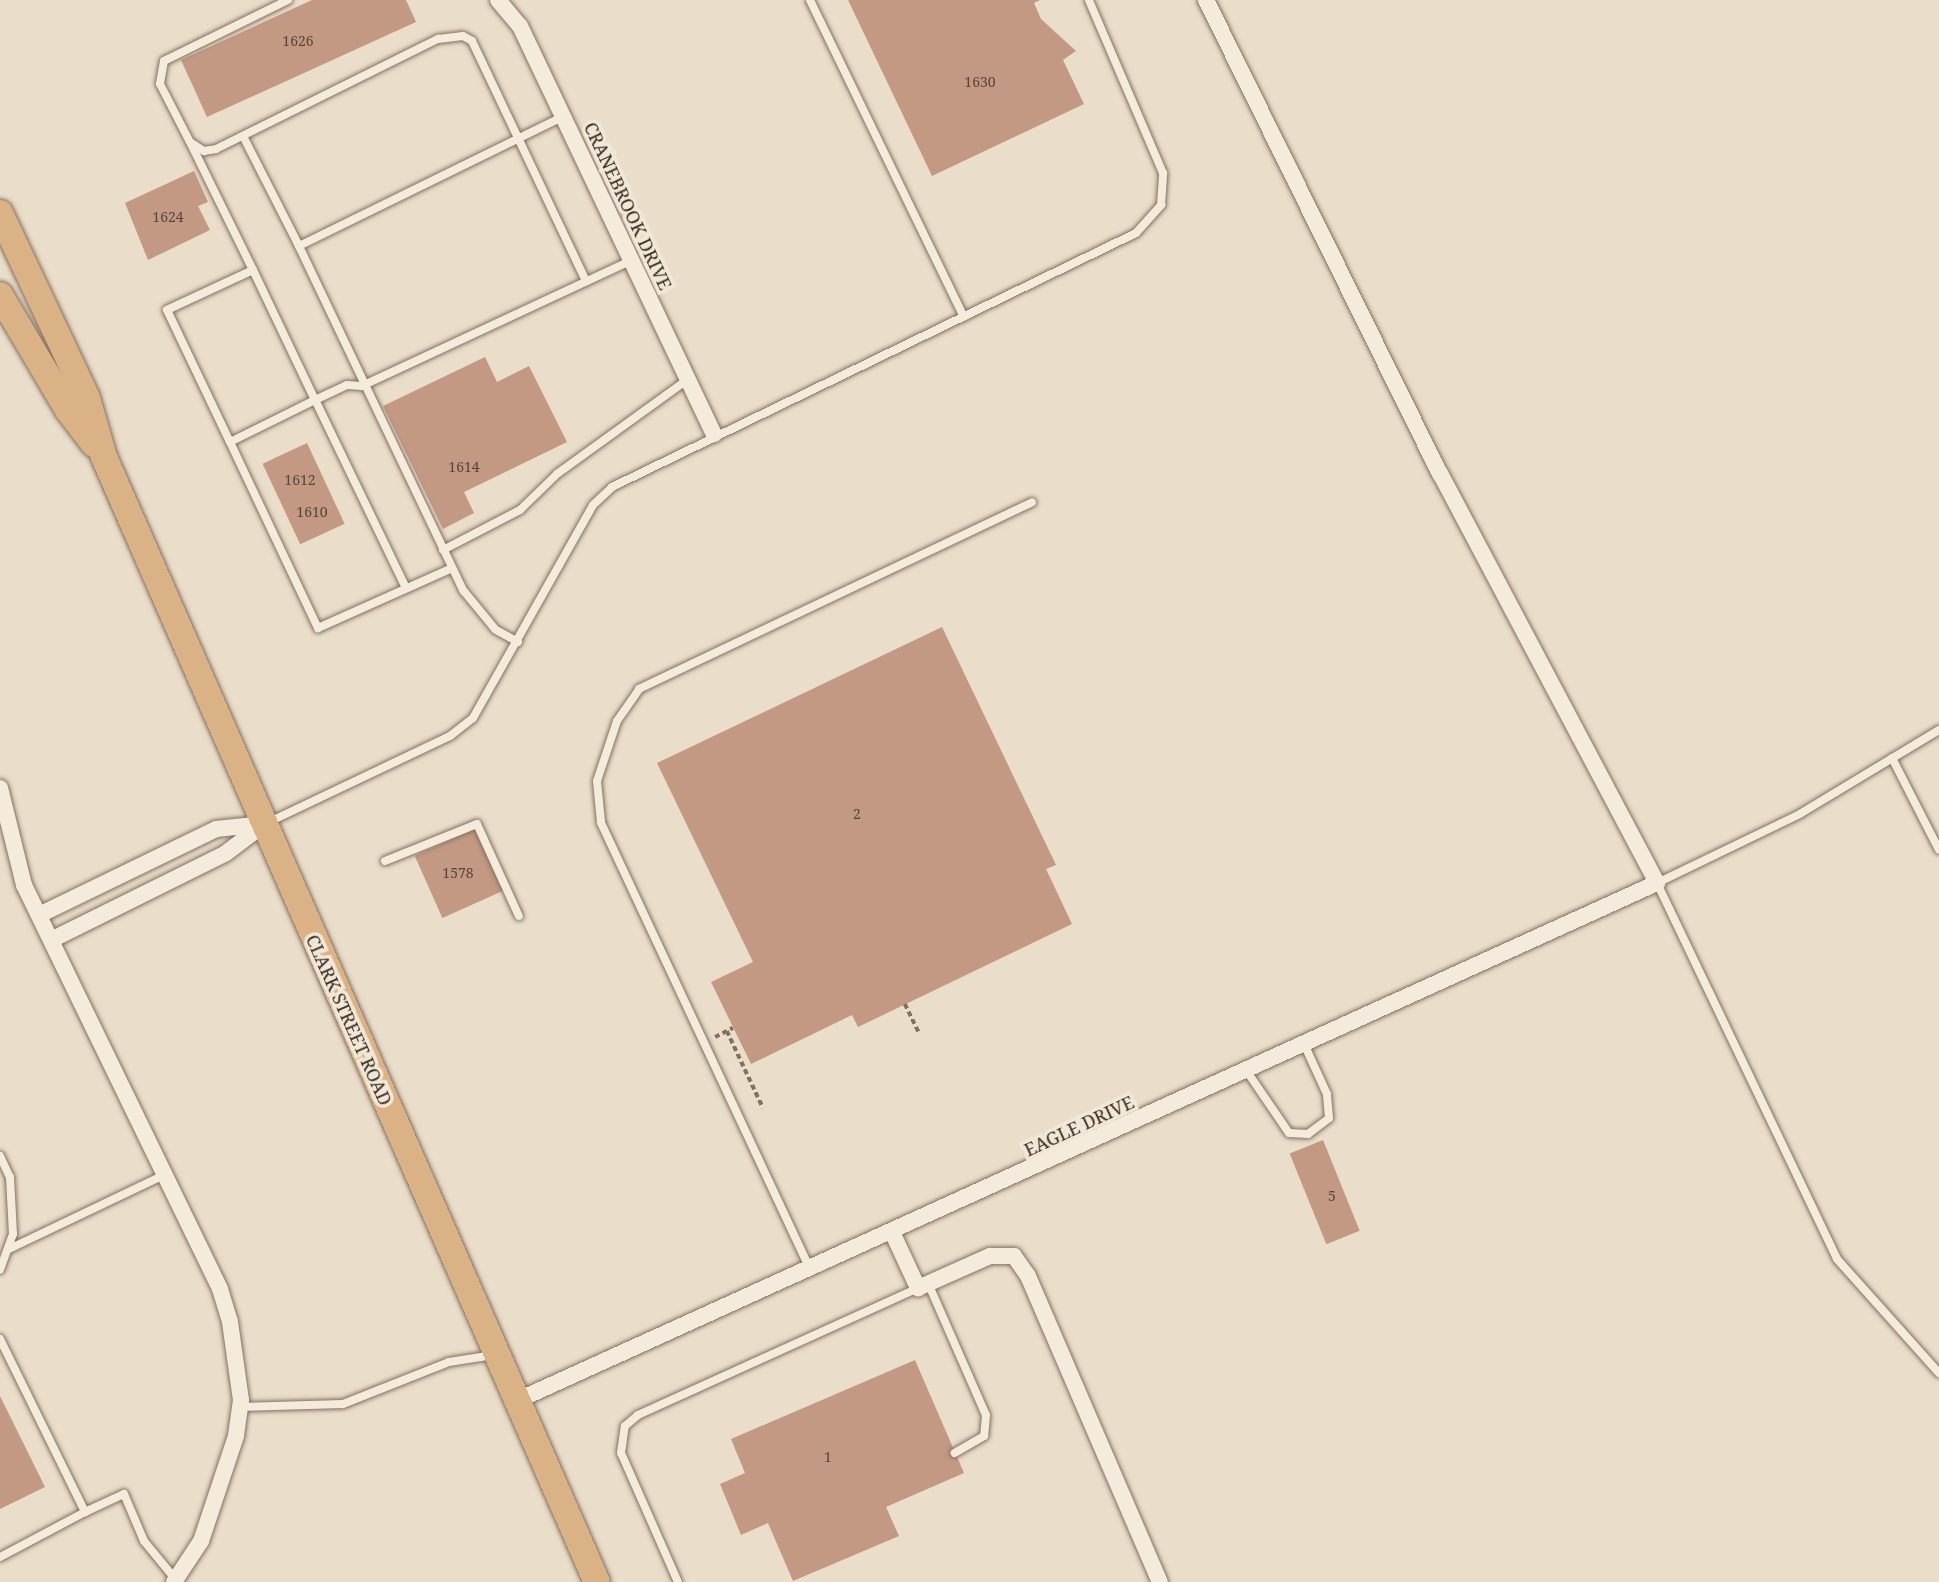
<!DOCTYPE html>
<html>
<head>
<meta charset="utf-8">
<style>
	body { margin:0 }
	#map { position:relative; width:1939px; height:1582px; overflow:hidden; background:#eaddca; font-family:"Noto Serif",serif }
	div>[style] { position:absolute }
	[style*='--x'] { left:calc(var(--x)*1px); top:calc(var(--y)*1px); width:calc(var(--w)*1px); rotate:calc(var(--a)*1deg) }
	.building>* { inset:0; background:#c39984; transform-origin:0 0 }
	.path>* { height:3.5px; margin-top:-1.75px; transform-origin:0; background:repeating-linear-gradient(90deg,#847060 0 5px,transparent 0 8.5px) }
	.roads { filter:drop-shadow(0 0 2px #847060) drop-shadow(0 0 2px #847060) }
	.service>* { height:8px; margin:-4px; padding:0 4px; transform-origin:4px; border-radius:4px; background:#f5ebdc }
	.minor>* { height:16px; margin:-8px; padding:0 8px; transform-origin:8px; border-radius:8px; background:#f5ebdc }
	.trunk>* { height:26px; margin:-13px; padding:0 13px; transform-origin:13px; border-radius:13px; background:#dbb286 }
	span { translate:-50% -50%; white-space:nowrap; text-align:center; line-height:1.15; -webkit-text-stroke:7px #f2e8d8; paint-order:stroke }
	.number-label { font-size:14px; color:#59463a }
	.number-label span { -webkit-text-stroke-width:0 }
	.street-label { font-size:18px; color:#362a22 }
</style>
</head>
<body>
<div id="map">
	<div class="building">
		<i style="clip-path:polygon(312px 0,406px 0,416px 22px,207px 117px,181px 60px)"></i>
		<i style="clip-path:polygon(848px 0,1040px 0,1034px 3px,1041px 19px,1076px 51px,1063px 60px,1084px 104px,932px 176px)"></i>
		<i style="clip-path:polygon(194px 171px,208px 202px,198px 206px,210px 230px,148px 260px,125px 203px)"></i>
		<i style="clip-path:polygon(485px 357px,497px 382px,529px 366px,567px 442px,464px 492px,474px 513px,443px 529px,383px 406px)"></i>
		<i style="left:307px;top:443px;width:89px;height:49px;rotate:65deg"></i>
		<i style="clip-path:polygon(942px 627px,1056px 865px,1046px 869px,1072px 924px,858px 1027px,852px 1015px,751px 1064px,711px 982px,753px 962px,657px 763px)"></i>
		<i style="left:475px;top:829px;width:68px;height:66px;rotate:66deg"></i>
		<i style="left:1323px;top:1140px;width:98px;height:36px;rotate:68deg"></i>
		<i style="clip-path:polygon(915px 1360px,964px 1473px,886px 1507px,899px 1536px,793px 1581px,768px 1523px,741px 1535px,720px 1484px,745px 1473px,731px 1439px)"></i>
		<i style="clip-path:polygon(0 1396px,45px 1487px,0 1509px)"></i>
	</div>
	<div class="path">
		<i style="--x:905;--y:1004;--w:32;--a:64"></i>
		<i style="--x:727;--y:1031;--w:85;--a:64.9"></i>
		<i style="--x:715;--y:1037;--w:20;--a:-27"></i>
	</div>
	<div class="roads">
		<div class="service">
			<i style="--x:288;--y:0;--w:138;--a:153.8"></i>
			<i style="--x:164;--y:61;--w:23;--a:100"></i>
			<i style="--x:160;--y:84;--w:65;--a:62.7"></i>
			<i style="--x:190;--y:142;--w:17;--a:33"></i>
			<i style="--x:204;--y:151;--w:12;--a:-9"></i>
			<i style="--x:216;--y:149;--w:248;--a:-26.4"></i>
			<i style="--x:438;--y:39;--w:25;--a:-7"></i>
			<i style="--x:463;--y:36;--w:10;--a:29"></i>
			<i style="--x:472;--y:41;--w:266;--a:64.6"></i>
			<i style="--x:810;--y:0;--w:352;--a:64.1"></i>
			<i style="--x:243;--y:136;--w:123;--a:63"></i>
			<i style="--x:191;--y:144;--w:140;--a:63.8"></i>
			<i style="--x:230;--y:442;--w:206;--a:64.7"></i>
			<i style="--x:318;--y:628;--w:147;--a:-24.1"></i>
			<i style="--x:443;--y:550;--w:87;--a:-27.5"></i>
			<i style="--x:520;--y:510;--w:52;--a:-44.2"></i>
			<i style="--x:557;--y:474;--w:162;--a:-35.9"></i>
			<i style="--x:406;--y:588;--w:209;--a:-115.8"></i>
			<i style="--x:315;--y:400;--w:144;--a:-115.5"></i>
			<i style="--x:253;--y:270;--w:95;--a:155.1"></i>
			<i style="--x:167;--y:310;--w:146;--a:64.5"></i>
			<i style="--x:230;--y:442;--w:95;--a:-26.3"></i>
			<i style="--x:315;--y:400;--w:35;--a:-25"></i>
			<i style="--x:347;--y:385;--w:15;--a:4"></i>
			<i style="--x:362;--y:386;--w:298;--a:-25"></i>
			<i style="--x:518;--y:642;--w:26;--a:-151"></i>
			<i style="--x:495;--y:629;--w:50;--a:-129.4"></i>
			<i style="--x:463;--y:590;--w:381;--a:-115.5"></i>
			<i style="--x:299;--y:246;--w:295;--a:-26.1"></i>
			<i style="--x:1939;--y:730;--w:162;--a:148.9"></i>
			<i style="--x:1800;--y:814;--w:159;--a:154.2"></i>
			<i style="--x:1657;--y:883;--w:417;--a:64.4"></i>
			<i style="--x:1837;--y:1259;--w:153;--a:48.2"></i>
			<i style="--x:1892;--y:758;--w:103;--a:62.9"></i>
			<i style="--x:269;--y:822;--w:200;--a:-25.4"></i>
			<i style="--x:450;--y:736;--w:29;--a:-38"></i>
			<i style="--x:473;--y:718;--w:244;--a:-60.6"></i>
			<i style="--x:593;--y:505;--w:26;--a:-43"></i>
			<i style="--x:612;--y:487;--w:582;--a:-25.86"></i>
			<i style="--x:1136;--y:233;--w:38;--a:-48"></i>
			<i style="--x:1161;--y:205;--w:32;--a:-86"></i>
			<i style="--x:1163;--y:173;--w:188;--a:-113.2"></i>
			<i style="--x:385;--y:861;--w:99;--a:-21.9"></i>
			<i style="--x:477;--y:824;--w:101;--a:65.5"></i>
			<i style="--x:1246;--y:1070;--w:76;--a:55.7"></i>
			<i style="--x:1289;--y:1133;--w:19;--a:3"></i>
			<i style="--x:1308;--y:1134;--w:26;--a:-37"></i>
			<i style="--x:1329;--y:1118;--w:24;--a:-95"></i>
			<i style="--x:1327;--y:1094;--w:55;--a:-114.7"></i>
			<i style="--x:0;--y:1156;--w:23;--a:65"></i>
			<i style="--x:10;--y:1177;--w:57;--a:87"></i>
			<i style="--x:13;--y:1234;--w:38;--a:110"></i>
			<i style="--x:9;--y:1249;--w:172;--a:-25.5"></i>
			<i style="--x:810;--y:1269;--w:493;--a:-115.1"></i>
			<i style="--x:601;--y:822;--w:41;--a:-95.6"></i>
			<i style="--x:597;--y:781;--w:63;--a:-71.6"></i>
			<i style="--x:617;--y:721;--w:39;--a:-55"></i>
			<i style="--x:639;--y:689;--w:435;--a:-25.4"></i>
			<i style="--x:928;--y:1283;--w:144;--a:66.3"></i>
			<i style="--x:986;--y:1415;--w:21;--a:95"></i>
			<i style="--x:984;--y:1436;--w:34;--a:150"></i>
			<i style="--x:0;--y:1339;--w:193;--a:63.8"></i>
			<i style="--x:85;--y:1512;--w:96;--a:152.1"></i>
			<i style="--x:240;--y:1407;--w:103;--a:-1.7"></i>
			<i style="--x:343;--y:1404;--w:114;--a:-21.6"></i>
			<i style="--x:449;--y:1362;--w:45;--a:-9"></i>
			<i style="--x:85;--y:1512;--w:43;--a:-24.8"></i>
			<i style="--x:124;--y:1494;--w:51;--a:66.9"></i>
			<i style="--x:144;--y:1541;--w:50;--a:50.6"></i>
			<i style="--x:678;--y:1582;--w:141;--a:-113.8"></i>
			<i style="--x:621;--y:1453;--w:27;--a:-82"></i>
			<i style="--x:625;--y:1426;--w:17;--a:-40"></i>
			<i style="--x:638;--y:1415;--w:307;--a:-24.4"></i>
		</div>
		<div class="minor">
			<i style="--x:498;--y:0;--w:34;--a:50"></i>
			<i style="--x:520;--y:26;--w:452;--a:64.6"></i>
			<i style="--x:0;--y:788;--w:100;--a:76.1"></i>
			<i style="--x:24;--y:885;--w:449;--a:64.1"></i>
			<i style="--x:220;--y:1289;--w:34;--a:73"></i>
			<i style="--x:230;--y:1322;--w:79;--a:82"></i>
			<i style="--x:241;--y:1400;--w:36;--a:98"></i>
			<i style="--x:236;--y:1436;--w:111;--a:108.4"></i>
			<i style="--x:201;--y:1541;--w:49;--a:123.4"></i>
			<i style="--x:39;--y:915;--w:197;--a:-25.9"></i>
			<i style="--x:216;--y:829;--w:48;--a:-5.9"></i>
			<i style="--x:51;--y:940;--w:195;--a:-26.4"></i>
			<i style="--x:226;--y:853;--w:46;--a:-37.1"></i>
			<i style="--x:893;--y:1234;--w:60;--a:65.2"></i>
			<i style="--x:918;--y:1288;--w:79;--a:-24"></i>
			<i style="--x:990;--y:1256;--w:24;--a:0"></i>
			<i style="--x:1014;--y:1256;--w:24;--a:55"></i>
			<i style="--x:1028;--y:1276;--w:333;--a:66.7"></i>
			<i style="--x:516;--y:1401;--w:1253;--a:-24.42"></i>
			<i style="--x:1657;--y:883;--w:463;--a:-117.9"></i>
			<i style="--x:1440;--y:474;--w:529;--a:-116.27"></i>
		</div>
		<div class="trunk">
			<i style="--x:0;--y:213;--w:204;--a:64.8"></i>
			<i style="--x:87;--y:398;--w:61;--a:73.9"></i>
			<i style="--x:104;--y:457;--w:1228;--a:66.34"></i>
			<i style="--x:0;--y:295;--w:134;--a:59.4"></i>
			<i style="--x:68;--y:410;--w:43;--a:52.6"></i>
		</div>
	</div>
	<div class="number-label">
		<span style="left:298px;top:41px">1626</span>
		<span style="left:980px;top:82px">1630</span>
		<span style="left:168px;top:217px">1624</span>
		<span style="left:464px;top:467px">1614</span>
		<span style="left:300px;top:480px">1612</span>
		<span style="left:312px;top:512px">1610</span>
		<span style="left:857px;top:814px">2</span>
		<span style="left:458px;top:873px">1578</span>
		<span style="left:1332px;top:1196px">5</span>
		<span style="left:828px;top:1457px">1</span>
	</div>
	<div class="street-label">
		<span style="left:628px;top:206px;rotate:65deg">CRANEBROOK DRIVE</span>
		<span style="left:349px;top:1020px;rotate:66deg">CLARK STREET ROAD</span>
		<span style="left:1079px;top:1126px;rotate:-25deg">EAGLE DRIVE</span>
	</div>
</div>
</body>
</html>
